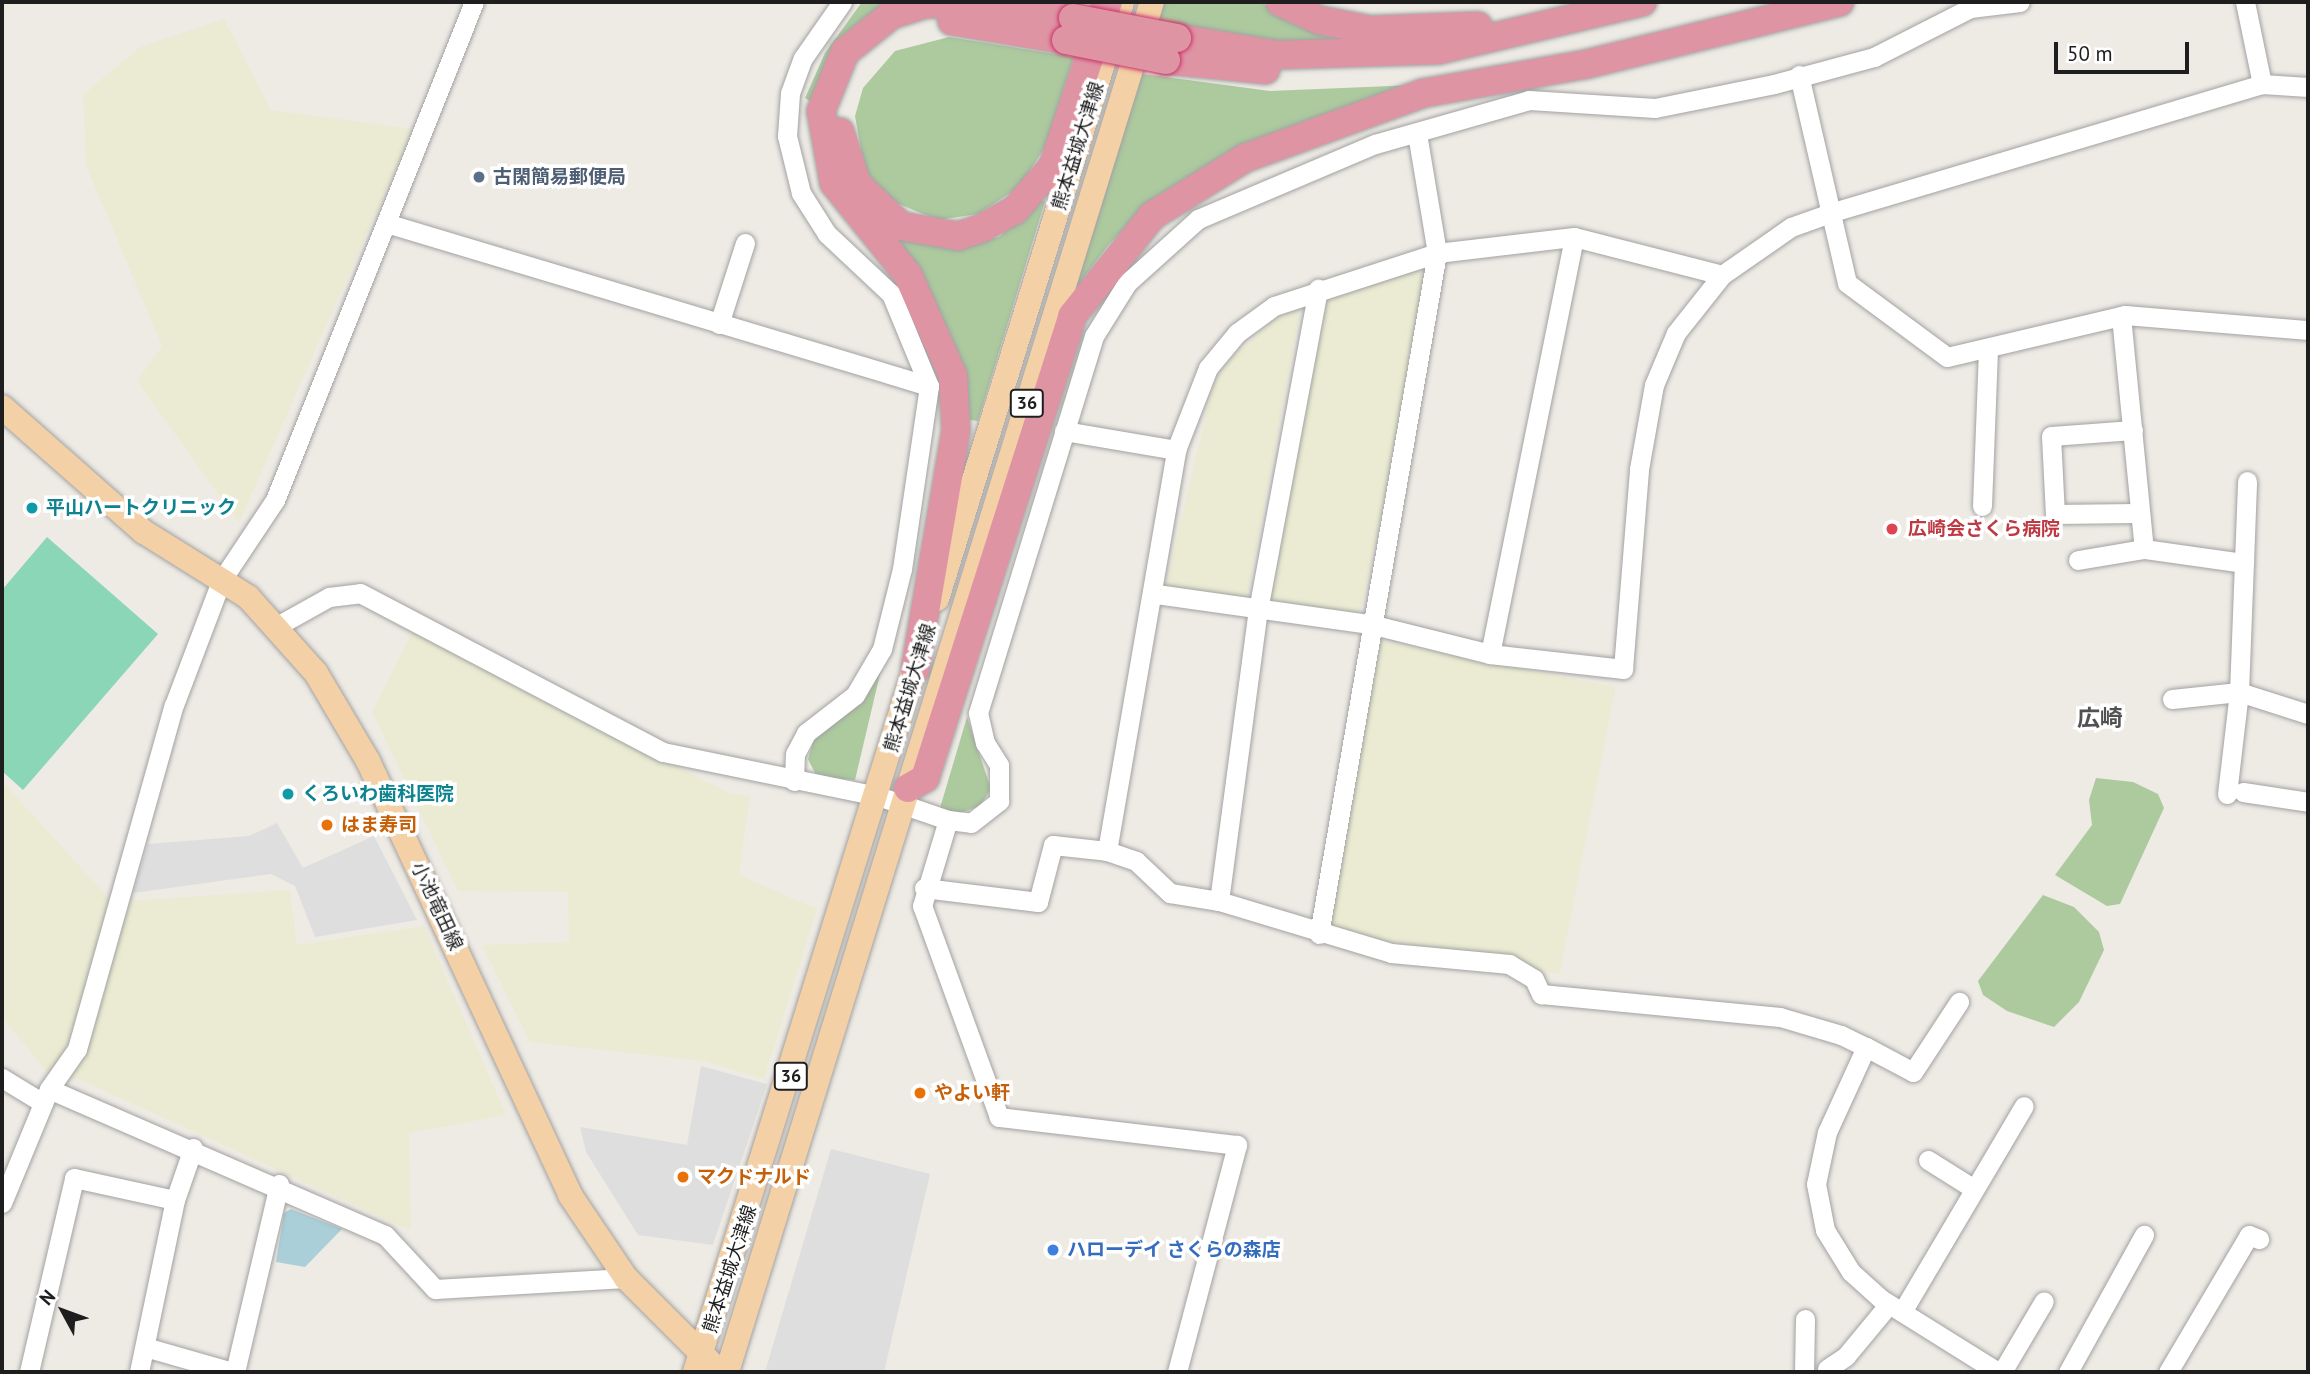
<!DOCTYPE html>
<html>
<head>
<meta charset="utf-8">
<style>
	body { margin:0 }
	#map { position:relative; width:2310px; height:1374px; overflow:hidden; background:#eeebe5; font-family:"PT Sans","Noto Sans JP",sans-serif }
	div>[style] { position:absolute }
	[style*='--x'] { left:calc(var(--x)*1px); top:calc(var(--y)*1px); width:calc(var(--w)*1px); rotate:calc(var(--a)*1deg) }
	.farmland>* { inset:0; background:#eaebd2; transform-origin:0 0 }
	.forest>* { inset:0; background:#acca9e }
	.pitch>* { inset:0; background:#8ad6b7 }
	.parking>* { inset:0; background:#dedede }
	.water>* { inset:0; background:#aacfd8 }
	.roads { filter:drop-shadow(0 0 2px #a2a2a2) drop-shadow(0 0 2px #a2a2a2) }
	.minor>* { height:19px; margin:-9.5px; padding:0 9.5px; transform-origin:9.5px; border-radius:9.5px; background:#fff }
	.major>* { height:24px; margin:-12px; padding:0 12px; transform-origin:12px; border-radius:12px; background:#f3d0a5 }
	.highway>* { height:28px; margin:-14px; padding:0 14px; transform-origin:14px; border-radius:14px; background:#df94a4 }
	.bridges { filter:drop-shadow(0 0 2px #cb346b) drop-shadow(0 0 2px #cb346b) }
	.highway-bridge>* { height:28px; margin:-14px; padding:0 14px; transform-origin:14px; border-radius:14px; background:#df94a4 }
	.dots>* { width:19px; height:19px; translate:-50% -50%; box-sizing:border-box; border:4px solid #fff; border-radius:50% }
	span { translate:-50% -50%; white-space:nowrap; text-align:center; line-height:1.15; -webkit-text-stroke:7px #fff; paint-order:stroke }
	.shield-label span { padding:2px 5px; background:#fff; border:2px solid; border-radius:5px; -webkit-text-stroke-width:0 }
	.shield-label { font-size:18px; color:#1e1e1e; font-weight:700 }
	.street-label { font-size:19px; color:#1e1e1e }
	.service-label { font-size:19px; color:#4e5e75; font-weight:700 }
	.left { translate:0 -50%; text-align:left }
	.culture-label { font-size:19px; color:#0d838f; font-weight:700 }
	.health-label { font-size:19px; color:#be3a42; font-weight:700 }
	.food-label { font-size:19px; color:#c56008; font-weight:700 }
	.shop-label { font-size:19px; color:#366cbe; font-weight:700 }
	.quarter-label { font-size:23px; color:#515151; font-weight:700 }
	.frame { position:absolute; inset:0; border:4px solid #1e1e1e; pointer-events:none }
	.north { position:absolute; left:28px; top:1276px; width:70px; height:70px; -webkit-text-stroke:5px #fff; paint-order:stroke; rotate:311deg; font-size:19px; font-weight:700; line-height:28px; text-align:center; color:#1e1e1e }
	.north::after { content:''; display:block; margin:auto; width:24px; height:32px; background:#1e1e1e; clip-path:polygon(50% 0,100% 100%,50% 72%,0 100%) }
	.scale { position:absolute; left:2054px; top:42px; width:135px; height:32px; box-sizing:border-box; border:4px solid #1e1e1e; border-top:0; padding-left:9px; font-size:21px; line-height:24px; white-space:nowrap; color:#1e1e1e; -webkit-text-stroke:5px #fff; paint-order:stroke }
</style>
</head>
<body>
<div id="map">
	<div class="farmland">
		<i style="clip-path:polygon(224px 19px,271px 110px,413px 129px,239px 523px,137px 381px,162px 346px,86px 165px,83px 95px,140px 47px)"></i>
		<i style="clip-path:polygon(1435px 263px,1358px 622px,1270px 601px,1316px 299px)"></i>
		<i style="clip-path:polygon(1303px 295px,1245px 608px,1166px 585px,1216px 372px)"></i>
		<i style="clip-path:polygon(413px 630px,731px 794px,750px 796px,739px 875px,817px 909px,764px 1079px,704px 1061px,530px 1042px,482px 945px,569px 942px,568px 892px,458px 891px,372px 712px)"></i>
		<i style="left:1373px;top:640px;width:247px;height:293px;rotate:11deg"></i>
		<i style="clip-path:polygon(2px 781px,112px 902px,290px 890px,297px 945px,424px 926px,506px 1115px,409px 1133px,411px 1231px,83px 1081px,48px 1073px,2px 1017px)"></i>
	</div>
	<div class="forest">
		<i style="clip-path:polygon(862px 2px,890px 2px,840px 39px,810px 101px,805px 98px,825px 53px)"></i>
		<i style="clip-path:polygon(1158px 2px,1260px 2px,1331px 39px,1372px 42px,1344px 50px,1149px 30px)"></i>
		<i style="clip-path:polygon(949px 37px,1074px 57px,1045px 147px,1019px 187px,978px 214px,938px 220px,894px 202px,865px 172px,855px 116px,863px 88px,895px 51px)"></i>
		<i style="clip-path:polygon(1136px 73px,1270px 91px,1415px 85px,1148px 206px,1109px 244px,1067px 300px)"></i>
		<i style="clip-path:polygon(1040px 200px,1045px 201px,978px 421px,963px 419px,866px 209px,972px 244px,999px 237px)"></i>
		<i style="clip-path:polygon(881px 670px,855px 780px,817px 777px,808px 759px,816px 733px,865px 699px)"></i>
		<i style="clip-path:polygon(967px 717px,991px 789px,980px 806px,957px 814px,940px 808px)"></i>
		<i style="clip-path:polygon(2096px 778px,2133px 782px,2158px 794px,2164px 808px,2120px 904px,2107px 906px,2055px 875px,2092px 825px,2089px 800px)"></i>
		<i style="clip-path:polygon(2043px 895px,2074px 907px,2099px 932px,2104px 950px,2079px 1002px,2054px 1027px,2007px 1011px,1983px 995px,1978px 981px)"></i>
	</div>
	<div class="pitch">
		<i style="clip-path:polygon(47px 537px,158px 634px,23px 790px,2px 771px,2px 590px)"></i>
	</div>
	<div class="parking">
		<i style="clip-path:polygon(277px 823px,303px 868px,374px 836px,417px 920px,315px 937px,295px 886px,271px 874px,133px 893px,148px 844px,249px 836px)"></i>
		<i style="clip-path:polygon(701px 1066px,767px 1084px,713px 1245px,638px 1235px,586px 1152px,580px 1127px,687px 1145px)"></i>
		<i style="clip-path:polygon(831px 1149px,930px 1174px,884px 1372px,765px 1372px)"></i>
	</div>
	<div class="water">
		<i style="clip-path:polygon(291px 1209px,342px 1229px,305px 1267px,276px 1262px,284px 1213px)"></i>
	</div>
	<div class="roads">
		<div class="minor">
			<i style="--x:2245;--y:2;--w:84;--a:78.3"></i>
			<i style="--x:1799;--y:75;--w:213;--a:77"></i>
			<i style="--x:1847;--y:283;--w:124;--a:36.5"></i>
			<i style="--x:1947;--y:357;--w:183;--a:-13.3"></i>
			<i style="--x:2125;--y:315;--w:184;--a:4.7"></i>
			<i style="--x:386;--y:223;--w:567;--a:16.71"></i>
			<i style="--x:2121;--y:316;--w:234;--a:84.4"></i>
			<i style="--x:719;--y:324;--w:85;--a:-72.2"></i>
			<i style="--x:2133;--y:430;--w:82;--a:175.8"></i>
			<i style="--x:2051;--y:436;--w:78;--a:87.1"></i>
			<i style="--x:2055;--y:514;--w:81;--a:-0.7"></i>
			<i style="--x:1064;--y:431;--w:114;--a:9.6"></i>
			<i style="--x:1982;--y:506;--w:154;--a:-87.8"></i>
			<i style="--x:2078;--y:560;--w:67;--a:-9.5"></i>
			<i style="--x:2144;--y:549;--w:101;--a:8"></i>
			<i style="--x:1156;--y:594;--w:216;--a:8"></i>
			<i style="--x:1370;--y:624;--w:124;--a:14"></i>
			<i style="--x:1490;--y:654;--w:134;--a:6.4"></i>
			<i style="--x:1623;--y:669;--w:201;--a:-85.4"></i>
			<i style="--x:1639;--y:469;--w:85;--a:-79.9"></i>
			<i style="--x:1654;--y:385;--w:56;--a:-67.1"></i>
			<i style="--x:1676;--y:333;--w:74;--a:-51.6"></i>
			<i style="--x:277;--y:626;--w:60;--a:-29.1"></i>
			<i style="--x:329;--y:597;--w:31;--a:-7"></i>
			<i style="--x:360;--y:593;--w:342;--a:27.7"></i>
			<i style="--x:663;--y:752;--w:219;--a:11.6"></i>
			<i style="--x:878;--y:796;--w:74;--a:18.9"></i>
			<i style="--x:1490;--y:654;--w:425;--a:-78.6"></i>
			<i style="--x:2172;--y:699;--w:67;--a:-6"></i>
			<i style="--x:2239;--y:692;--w:72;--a:17.7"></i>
			<i style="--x:794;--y:781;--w:27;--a:-88"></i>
			<i style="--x:795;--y:754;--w:24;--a:-62"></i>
			<i style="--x:806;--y:733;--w:62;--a:-37.8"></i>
			<i style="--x:855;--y:695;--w:53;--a:-59.6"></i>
			<i style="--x:882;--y:649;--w:82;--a:-76"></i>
			<i style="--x:902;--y:569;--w:185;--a:-81.6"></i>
			<i style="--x:929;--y:386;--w:100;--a:-112.4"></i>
			<i style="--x:891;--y:294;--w:88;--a:-136.8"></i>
			<i style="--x:827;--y:234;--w:49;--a:-122.4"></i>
			<i style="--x:801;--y:193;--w:59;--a:-103.8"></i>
			<i style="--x:787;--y:136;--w:43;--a:-86"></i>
			<i style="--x:790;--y:93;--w:37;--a:-70"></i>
			<i style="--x:803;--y:58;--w:68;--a:-55.1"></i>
			<i style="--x:2243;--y:792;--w:66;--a:8.7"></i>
			<i style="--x:2227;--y:794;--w:103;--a:-83.3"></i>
			<i style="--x:2239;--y:692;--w:211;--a:-87.8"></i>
			<i style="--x:1107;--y:851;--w:407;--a:-80.2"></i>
			<i style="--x:1176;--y:450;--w:88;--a:-68.7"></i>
			<i style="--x:1208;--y:368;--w:45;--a:-50.4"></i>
			<i style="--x:1237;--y:333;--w:46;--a:-36.1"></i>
			<i style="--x:1274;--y:306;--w:171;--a:-18"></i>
			<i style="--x:1437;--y:253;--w:138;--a:-6.7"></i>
			<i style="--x:1574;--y:237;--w:153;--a:14.4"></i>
			<i style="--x:1722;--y:275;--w:84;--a:-34.8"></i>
			<i style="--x:1791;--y:227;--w:45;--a:-19.7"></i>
			<i style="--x:1833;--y:212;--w:448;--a:-16.6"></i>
			<i style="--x:2262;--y:84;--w:46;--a:3.7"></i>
			<i style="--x:924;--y:888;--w:115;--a:7"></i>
			<i style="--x:1038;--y:902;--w:59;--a:-75.3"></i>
			<i style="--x:1053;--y:845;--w:54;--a:6.3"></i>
			<i style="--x:1107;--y:851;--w:31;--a:19"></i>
			<i style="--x:1136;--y:861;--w:47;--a:43.3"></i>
			<i style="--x:1170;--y:893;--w:50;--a:9.3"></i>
			<i style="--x:1219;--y:901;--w:180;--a:16.8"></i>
			<i style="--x:1391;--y:953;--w:119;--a:5.3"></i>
			<i style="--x:1509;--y:964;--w:29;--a:31"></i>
			<i style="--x:1534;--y:979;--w:17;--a:65"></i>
			<i style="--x:1541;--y:994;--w:240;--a:5.5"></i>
			<i style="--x:1780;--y:1017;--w:64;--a:16.4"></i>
			<i style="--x:1841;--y:1035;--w:28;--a:26"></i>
			<i style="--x:1866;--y:1047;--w:94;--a:114.6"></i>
			<i style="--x:1827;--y:1132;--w:53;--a:101.9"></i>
			<i style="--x:1816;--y:1184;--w:47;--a:78.9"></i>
			<i style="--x:1825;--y:1230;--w:49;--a:58.2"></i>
			<i style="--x:1851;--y:1272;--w:40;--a:42"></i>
			<i style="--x:1881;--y:1299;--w:138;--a:32"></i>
			<i style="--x:1219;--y:901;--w:294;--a:-82.4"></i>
			<i style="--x:1258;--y:610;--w:327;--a:-79.4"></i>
			<i style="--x:1319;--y:934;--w:691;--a:-80.17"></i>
			<i style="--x:1437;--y:253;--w:121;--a:-99.5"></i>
			<i style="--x:1866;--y:1047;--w:53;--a:28"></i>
			<i style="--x:1913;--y:1072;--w:84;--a:-56.7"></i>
			<i style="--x:2;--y:1078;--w:48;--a:31.4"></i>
			<i style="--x:49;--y:1089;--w:366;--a:23.5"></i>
			<i style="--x:385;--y:1235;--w:74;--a:47.2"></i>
			<i style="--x:435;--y:1289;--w:191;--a:-3.3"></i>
			<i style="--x:1928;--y:1160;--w:54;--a:32.2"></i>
			<i style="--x:2;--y:1203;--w:123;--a:-67.6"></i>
			<i style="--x:49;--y:1089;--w:49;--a:-55"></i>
			<i style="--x:77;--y:1049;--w:357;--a:-74.3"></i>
			<i style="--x:174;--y:705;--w:133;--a:-69.2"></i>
			<i style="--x:221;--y:581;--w:97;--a:-56.3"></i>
			<i style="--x:275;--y:500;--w:536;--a:-68.22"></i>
			<i style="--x:1902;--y:1312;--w:239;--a:-59.4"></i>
			<i style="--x:145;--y:1347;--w:91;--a:16"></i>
			<i style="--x:1827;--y:1369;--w:23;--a:-34"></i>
			<i style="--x:1846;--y:1356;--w:67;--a:-50.4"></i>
			<i style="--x:29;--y:1372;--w:199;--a:-76.9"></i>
			<i style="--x:74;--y:1178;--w:103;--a:12.3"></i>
			<i style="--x:139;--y:1372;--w:176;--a:-78.2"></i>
			<i style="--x:175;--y:1200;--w:55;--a:-70.9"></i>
			<i style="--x:235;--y:1372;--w:193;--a:-76.8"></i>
			<i style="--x:1177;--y:1372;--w:235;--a:-75.2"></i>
			<i style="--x:1237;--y:1145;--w:240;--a:-173.3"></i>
			<i style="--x:999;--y:1117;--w:225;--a:-110"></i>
			<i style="--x:922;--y:906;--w:90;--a:-73.2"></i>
			<i style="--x:948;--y:820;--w:23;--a:7"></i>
			<i style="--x:971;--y:823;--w:36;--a:-38"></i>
			<i style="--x:999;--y:801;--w:36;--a:-90"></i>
			<i style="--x:999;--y:765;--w:26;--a:-122"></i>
			<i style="--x:985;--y:743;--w:31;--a:-103"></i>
			<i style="--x:978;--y:713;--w:394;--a:-72.9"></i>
			<i style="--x:1094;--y:336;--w:62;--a:-58.1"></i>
			<i style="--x:1127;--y:283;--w:96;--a:-42"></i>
			<i style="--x:1198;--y:219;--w:192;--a:-23"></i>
			<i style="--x:1375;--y:144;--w:160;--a:-15.9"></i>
			<i style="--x:1529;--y:100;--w:126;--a:3.6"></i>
			<i style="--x:1655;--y:108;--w:121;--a:-11.4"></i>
			<i style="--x:1774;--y:84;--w:104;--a:-15.1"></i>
			<i style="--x:1874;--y:57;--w:108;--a:-27"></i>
			<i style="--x:1970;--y:8;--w:50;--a:-6.8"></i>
			<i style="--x:1804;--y:1372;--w:53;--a:-88.9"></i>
			<i style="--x:2002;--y:1372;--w:82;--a:-59.4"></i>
			<i style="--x:2068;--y:1372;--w:157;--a:-61"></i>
			<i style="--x:2168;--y:1372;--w:159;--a:-59.4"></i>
			<i style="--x:2249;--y:1235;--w:11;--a:22"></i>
		</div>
		<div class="major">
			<i style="--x:2;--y:407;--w:189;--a:41.4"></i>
			<i style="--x:144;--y:532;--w:123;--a:32"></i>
			<i style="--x:248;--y:597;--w:102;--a:48.2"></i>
			<i style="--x:316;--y:673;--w:102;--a:59.4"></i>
			<i style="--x:368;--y:761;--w:479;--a:65"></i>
			<i style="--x:570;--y:1195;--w:100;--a:56"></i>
			<i style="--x:626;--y:1278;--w:122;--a:45"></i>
			<i style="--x:937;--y:599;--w:625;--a:-72.78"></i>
			<i style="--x:695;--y:1372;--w:755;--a:-72.67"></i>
			<i style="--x:727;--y:1372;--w:1434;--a:-72.77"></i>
		</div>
		<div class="highway">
			<i style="--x:1280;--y:2;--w:43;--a:24.8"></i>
			<i style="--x:1319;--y:20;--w:52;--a:11.1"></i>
			<i style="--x:1370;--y:30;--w:108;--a:-2.1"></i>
			<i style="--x:952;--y:21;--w:116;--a:9.5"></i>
			<i style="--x:1177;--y:38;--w:101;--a:9.6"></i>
			<i style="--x:1277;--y:55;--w:162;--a:-1.8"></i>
			<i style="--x:1439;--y:50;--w:209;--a:-13.3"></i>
			<i style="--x:1166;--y:60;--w:100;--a:5.7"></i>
			<i style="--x:840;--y:132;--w:55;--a:71.9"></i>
			<i style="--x:857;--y:184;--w:61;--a:43.7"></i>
			<i style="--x:901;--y:226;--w:58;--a:10"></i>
			<i style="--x:958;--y:236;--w:25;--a:-18"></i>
			<i style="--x:982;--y:228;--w:38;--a:-29"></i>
			<i style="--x:1015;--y:210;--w:58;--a:-49.2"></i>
			<i style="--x:1053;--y:166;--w:173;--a:-71.5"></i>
			<i style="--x:915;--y:670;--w:242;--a:-80.3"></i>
			<i style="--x:956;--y:431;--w:55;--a:-93.1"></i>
			<i style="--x:953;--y:376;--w:111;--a:-114"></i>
			<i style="--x:908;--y:275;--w:118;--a:-128.8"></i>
			<i style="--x:834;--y:183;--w:73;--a:-100.2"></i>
			<i style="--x:821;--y:111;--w:64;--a:-67.9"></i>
			<i style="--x:845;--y:52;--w:59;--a:-38.8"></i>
			<i style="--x:891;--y:15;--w:36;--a:-18"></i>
			<i style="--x:925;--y:4;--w:53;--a:-1.1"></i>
			<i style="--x:978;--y:3;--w:96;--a:9"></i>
			<i style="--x:908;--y:788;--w:20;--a:-30"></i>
			<i style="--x:925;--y:778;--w:485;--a:-72.3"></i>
			<i style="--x:1072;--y:316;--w:128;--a:-51.3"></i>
			<i style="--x:1152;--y:216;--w:110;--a:-31.9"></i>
			<i style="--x:1245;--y:158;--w:190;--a:-20"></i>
			<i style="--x:1424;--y:93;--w:166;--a:-10.1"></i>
			<i style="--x:1587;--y:64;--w:260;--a:-13.8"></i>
		</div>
	</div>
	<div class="bridges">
		<div class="highway-bridge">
			<i style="--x:1073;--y:18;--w:106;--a:10.9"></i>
			<i style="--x:1066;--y:40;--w:102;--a:11.3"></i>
		</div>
	</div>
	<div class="dots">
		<i style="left:479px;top:177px;background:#5c6f8a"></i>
		<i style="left:32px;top:508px;background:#0f9aa8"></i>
		<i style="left:1892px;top:529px;background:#e0444e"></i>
		<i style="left:288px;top:794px;background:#0f9aa8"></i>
		<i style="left:327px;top:825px;background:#e8710a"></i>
		<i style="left:920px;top:1093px;background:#e8710a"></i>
		<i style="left:683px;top:1177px;background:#e8710a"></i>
		<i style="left:1053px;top:1250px;background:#3f7fe0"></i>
	</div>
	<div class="shield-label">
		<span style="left:1027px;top:403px">36</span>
		<span style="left:791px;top:1076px">36</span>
	</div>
	<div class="street-label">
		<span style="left:1078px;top:146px;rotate:-73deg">熊本益城大津線</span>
		<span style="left:910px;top:688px;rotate:-73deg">熊本益城大津線</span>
		<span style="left:437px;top:906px;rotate:65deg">小池竜田線</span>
		<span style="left:730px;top:1269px;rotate:-72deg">熊本益城大津線</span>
	</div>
	<div class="service-label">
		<span class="left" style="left:493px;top:177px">古閑簡易郵便局</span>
	</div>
	<div class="culture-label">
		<span class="left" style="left:46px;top:508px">平山ハートクリニック</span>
		<span class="left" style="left:302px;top:794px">くろいわ歯科医院</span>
	</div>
	<div class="health-label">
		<span class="left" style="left:1908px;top:529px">広崎会さくら病院</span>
	</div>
	<div class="food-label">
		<span class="left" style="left:341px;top:825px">はま寿司</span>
		<span class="left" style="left:934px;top:1093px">やよい軒</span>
		<span class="left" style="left:697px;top:1177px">マクドナルド</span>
	</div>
	<div class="shop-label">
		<span class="left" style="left:1067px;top:1250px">ハローデイ さくらの森店</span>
	</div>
	<div class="quarter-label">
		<span style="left:2100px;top:718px">広崎</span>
	</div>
	<div class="frame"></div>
	<div class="north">N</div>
	<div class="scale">50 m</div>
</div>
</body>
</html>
